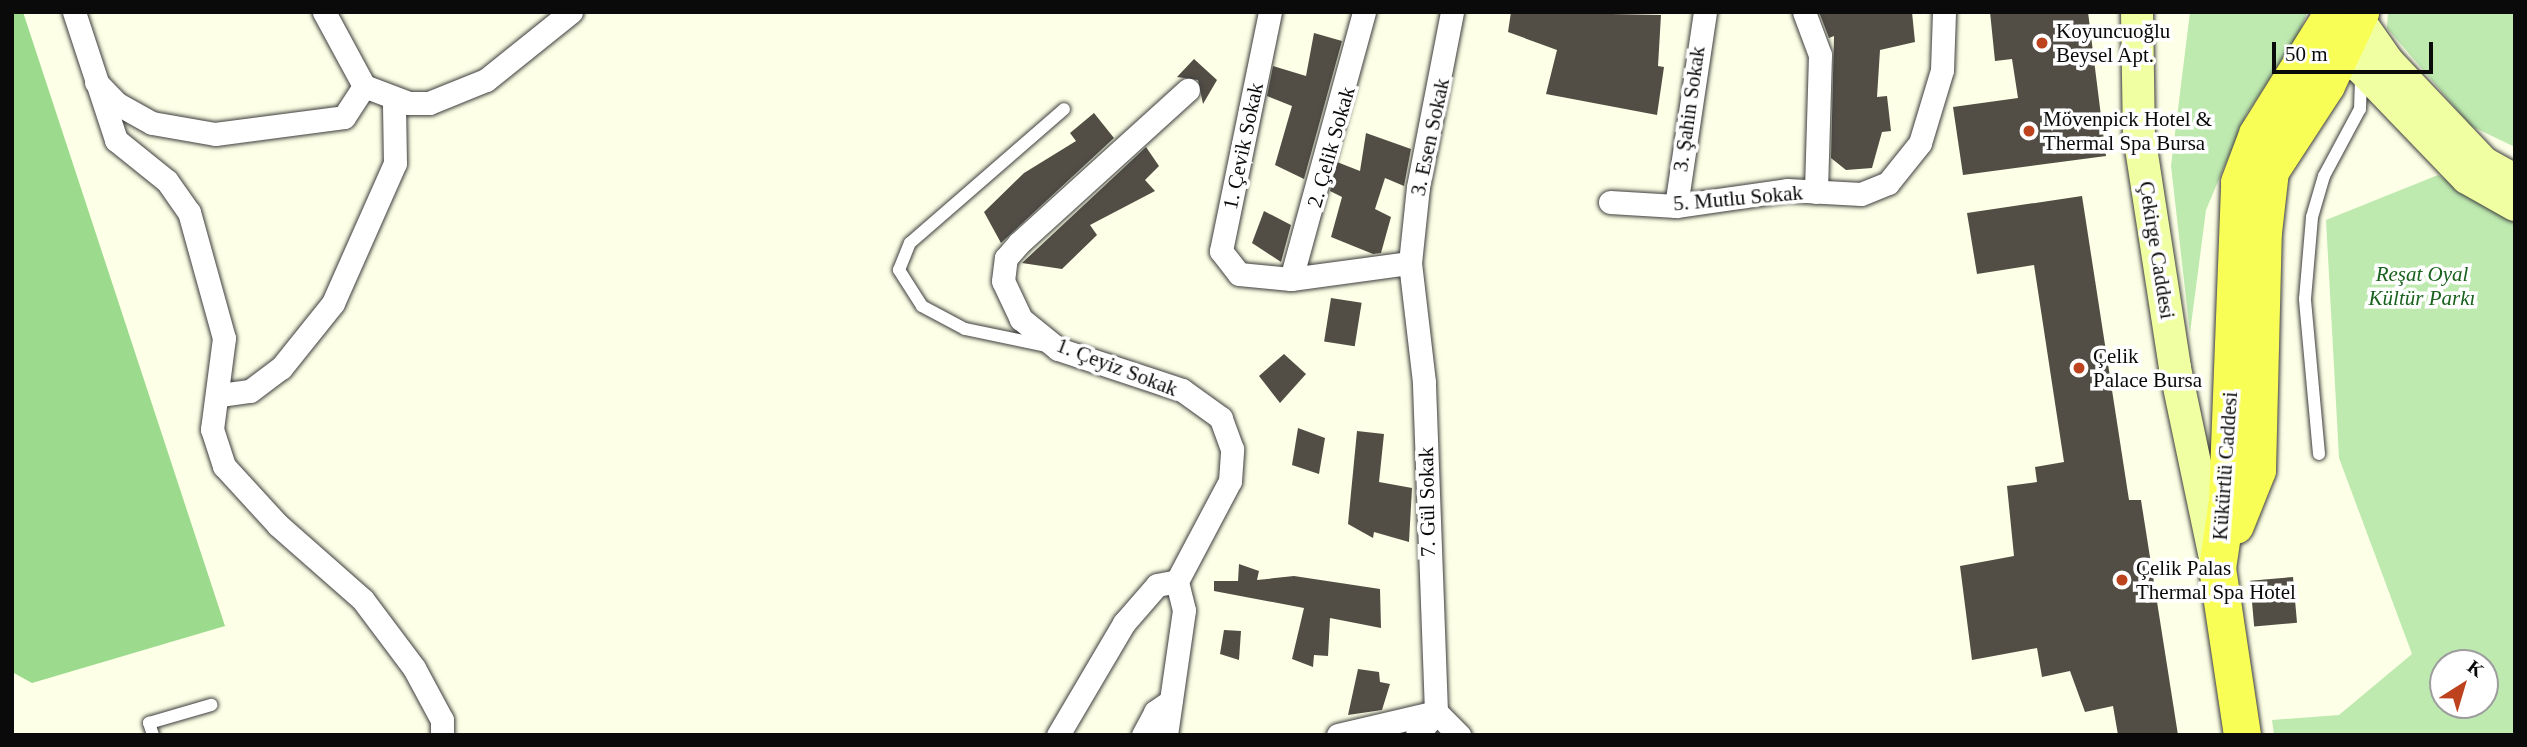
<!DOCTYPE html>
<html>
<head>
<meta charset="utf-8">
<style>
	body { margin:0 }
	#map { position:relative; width:2527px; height:747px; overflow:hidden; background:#fdffe6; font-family:"Times New Roman",serif }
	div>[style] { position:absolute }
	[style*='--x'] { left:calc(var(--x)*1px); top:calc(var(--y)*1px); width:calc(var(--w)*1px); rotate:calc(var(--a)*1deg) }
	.green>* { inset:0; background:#beeab0 }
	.forest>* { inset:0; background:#9cdb8e }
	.building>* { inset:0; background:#524e46; transform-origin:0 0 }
	.roads { filter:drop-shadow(0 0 2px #3d3d3d) drop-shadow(0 0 2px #3d3d3d) }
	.lane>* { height:12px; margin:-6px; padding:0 6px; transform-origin:6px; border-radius:6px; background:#fff }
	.street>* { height:23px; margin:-11.5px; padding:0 11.5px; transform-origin:11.5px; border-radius:11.5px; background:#fff }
	.secondary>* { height:32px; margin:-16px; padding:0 16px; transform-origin:16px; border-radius:16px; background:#f0ffa1 }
	.primary>* { height:37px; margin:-18.5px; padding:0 18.5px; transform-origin:18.5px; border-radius:18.5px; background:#f9fe57 }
	.dots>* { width:19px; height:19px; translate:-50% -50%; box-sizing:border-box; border:4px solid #fff; border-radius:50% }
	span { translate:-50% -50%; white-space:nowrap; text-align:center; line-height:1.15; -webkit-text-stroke:7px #fff; paint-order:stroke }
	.poi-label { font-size:21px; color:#0a0a0a }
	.left { translate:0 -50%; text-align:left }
	.street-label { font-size:21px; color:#0a0a0a }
	.park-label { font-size:21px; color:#19621e; font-style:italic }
	.frame { position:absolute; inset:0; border:14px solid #0a0a0a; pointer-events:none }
	.north { position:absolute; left:2429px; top:649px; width:70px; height:70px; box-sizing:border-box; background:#fff; border:2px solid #9d9d9d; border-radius:50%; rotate:37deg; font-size:19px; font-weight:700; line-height:28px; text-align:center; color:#0a0a0a }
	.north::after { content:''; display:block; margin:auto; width:24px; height:32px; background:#bd421e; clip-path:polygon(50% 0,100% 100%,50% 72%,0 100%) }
	.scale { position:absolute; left:2272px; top:42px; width:161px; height:32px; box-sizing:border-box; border:4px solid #0a0a0a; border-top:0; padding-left:9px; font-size:21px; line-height:24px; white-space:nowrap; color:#0a0a0a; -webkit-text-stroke:5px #fff; paint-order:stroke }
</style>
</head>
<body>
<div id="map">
	<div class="green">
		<i style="clip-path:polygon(2190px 12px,2307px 12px,2299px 34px,2246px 115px,2206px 210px,2190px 333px,2171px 166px)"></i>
		<i style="clip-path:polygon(2388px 12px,2515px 12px,2515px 147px,2471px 126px,2387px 28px)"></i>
		<i style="clip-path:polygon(evenodd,2438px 175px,2515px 224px,2515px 735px,2274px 735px,2272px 720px,2339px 715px,2412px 654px,2339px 458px,2326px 220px,2438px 175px,2443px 663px,2485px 663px,2485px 705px,2443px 705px,2443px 663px)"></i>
	</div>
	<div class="forest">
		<i style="clip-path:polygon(12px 12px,23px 12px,225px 626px,32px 683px,12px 672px)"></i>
	</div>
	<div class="building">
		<i style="clip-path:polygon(1511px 12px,1661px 15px,1658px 66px,1664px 67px,1657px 115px,1546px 94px,1557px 50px,1508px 32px)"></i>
		<i style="clip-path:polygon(1819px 12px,1912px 12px,1915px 42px,1880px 50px,1877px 97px,1887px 96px,1891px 131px,1882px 132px,1872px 168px,1846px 170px,1831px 158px,1834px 36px,1829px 38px)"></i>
		<i style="clip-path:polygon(1990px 12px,2088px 12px,2106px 156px,1963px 175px,1953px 107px,2018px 98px,2012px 59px,1995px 61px)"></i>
		<i style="clip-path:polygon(1314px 33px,1342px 41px,1304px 179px,1275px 165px,1292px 106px,1267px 96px,1273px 66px,1306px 76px)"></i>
		<i style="clip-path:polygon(1194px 59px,1217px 80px,1203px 104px,1198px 80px,1177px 77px)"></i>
		<i style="clip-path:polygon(1094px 113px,1114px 138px,1001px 243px,984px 212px,1024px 173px,1076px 141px,1070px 133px)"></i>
		<i style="clip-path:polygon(1366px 133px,1411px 149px,1404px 186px,1385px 178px,1375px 209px,1391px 217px,1381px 253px,1373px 254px,1331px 237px,1342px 197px,1330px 191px,1337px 162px,1360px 171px)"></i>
		<i style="clip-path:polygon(1146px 147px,1159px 166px,1145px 180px,1155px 191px,1090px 225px,1097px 235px,1062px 269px,1022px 263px)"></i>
		<i style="clip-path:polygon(2082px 196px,2129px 500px,2141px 500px,2178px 735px,2118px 735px,2113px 706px,2085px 712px,2070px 671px,2042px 677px,2037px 648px,1972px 660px,1960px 566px,2014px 556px,2007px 486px,2037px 482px,2035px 467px,2064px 462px,2034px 265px,1977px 274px,1967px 213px)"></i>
		<i style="clip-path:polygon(1264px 211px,1291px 225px,1281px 262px,1252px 243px)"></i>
		<i style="left:1331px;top:298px;width:31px;height:44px;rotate:9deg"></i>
		<i style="clip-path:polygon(1284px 354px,1306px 374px,1280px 403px,1259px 376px)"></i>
		<i style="clip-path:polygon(1298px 428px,1325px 438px,1319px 474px,1292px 465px)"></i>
		<i style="clip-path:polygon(1357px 431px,1384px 434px,1379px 482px,1412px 488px,1409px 542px,1374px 532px,1373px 538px,1348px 524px)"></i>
		<i style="clip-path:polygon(1239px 564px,1259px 571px,1257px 580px,1294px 576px,1380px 589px,1381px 628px,1330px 618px,1328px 656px,1314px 655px,1313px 667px,1292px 659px,1304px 608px,1214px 591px,1214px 581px,1238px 581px)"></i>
		<i style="left:2293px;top:577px;width:46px;height:43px;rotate:85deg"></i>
		<i style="clip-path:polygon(1224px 630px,1241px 631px,1239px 660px,1220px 654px)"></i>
		<i style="clip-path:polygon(1358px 669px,1379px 672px,1380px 682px,1390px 684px,1382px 710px,1348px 715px)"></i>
	</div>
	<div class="roads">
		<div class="lane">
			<i style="--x:1047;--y:346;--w:84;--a:-168.3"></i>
			<i style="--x:965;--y:329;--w:49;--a:-151.9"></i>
			<i style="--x:922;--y:306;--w:43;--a:-122.6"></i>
			<i style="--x:899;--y:270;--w:29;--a:-68"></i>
			<i style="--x:910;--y:243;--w:204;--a:-41"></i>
			<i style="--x:2319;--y:454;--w:156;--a:-95.2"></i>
			<i style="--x:2305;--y:299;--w:82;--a:-85.1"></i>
			<i style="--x:2312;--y:217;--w:43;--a:-73.7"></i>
			<i style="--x:2324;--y:176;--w:76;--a:-61.8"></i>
			<i style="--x:2360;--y:109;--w:33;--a:-88"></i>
			<i style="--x:153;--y:735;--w:13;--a:-108"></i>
			<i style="--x:149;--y:723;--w:65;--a:-16.2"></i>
		</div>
		<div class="street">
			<i style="--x:74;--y:12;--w:135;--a:71.8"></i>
			<i style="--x:116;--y:140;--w:65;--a:38.8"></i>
			<i style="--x:167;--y:181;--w:38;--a:55"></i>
			<i style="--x:189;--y:212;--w:131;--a:74.5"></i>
			<i style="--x:224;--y:338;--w:92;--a:97.5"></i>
			<i style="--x:212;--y:429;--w:39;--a:72"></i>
			<i style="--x:224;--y:466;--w:80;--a:47.5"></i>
			<i style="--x:278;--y:525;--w:113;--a:41.4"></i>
			<i style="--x:363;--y:600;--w:85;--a:53.1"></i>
			<i style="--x:414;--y:668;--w:59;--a:61.7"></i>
			<i style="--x:442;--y:720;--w:15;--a:90"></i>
			<i style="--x:324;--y:12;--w:84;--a:61.6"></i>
			<i style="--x:364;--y:86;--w:48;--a:20.7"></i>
			<i style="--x:409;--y:103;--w:20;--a:0"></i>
			<i style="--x:429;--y:103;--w:61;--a:-22"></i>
			<i style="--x:486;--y:80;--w:109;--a:-38.7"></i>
			<i style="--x:1270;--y:12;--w:244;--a:101.6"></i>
			<i style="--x:1221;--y:251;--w:29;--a:52"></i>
			<i style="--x:1239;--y:274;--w:52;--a:5.5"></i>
			<i style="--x:1291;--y:279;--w:120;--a:-7.7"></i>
			<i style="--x:1804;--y:12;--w:46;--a:69.6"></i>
			<i style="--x:1820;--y:55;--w:137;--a:91.7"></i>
			<i style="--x:96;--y:82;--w:29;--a:46"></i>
			<i style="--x:116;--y:103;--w:41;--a:29.1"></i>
			<i style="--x:152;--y:123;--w:64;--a:9.9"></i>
			<i style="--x:215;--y:134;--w:130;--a:-7.5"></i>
			<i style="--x:344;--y:117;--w:37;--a:-57"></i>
			<i style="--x:1610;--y:202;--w:66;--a:3.5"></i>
			<i style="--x:1676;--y:206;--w:112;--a:-8.2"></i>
			<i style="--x:1787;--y:190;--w:74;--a:3.1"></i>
			<i style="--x:1861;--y:194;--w:29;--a:-22"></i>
			<i style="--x:1888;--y:183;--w:51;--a:-51.3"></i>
			<i style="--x:1920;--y:143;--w:76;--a:-73.2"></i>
			<i style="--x:1942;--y:70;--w:58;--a:-88"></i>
			<i style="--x:1676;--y:206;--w:196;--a:-81.5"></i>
			<i style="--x:1291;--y:279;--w:277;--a:-74.7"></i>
			<i style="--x:220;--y:395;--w:30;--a:-8"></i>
			<i style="--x:250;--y:391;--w:39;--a:-37"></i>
			<i style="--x:281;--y:368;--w:83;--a:-51.3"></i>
			<i style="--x:333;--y:303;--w:153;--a:-66.1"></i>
			<i style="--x:395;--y:163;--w:60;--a:-91"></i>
			<i style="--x:1177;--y:581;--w:113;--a:-62.1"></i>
			<i style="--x:1230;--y:481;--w:32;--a:-86"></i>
			<i style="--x:1232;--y:449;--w:33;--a:-110"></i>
			<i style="--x:1221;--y:418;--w:48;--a:-144.3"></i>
			<i style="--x:1182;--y:390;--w:131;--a:-161.7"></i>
			<i style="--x:1058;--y:349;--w:48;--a:-141"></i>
			<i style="--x:1021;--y:319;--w:42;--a:-115.3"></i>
			<i style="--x:1003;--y:281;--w:23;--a:-83"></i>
			<i style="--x:1006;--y:258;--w:20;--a:-49"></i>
			<i style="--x:1019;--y:243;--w:228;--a:-42.2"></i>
			<i style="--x:1058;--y:735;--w:130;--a:-59.5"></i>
			<i style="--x:1124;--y:623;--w:50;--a:-49"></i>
			<i style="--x:1157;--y:585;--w:20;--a:-11"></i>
			<i style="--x:1143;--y:735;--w:26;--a:-62"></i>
			<i style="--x:1155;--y:712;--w:19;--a:-35"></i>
			<i style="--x:1166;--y:735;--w:126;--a:-81.8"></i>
			<i style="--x:1184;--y:610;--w:30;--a:-104"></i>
			<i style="--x:1338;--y:735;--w:101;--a:-13.2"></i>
			<i style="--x:1436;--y:712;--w:33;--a:45"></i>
			<i style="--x:1417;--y:735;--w:30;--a:-50"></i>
			<i style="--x:1436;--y:712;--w:330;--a:-92.1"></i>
			<i style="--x:1424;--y:382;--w:120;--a:-96.7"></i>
			<i style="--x:1410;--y:263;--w:76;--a:-84"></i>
			<i style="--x:1418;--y:187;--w:178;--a:-79"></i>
		</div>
		<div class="secondary">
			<i style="--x:2137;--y:12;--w:123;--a:89.1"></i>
			<i style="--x:2139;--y:135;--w:236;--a:81.2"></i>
			<i style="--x:2175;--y:368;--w:193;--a:78.1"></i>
			<i style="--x:2353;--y:12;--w:61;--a:55"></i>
			<i style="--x:2388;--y:62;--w:139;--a:46.5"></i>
			<i style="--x:2484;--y:163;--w:35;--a:29"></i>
			<i style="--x:2317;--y:59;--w:26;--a:-4"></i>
			<i style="--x:2343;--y:57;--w:21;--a:31"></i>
			<i style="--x:2361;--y:68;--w:153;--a:46.1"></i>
			<i style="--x:2467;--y:178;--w:55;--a:29.4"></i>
		</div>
		<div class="primary">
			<i style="--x:2235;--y:525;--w:59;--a:-68.2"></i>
			<i style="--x:2257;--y:470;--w:238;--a:-88.6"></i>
			<i style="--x:2263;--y:232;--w:61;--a:-83.5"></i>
			<i style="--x:2270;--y:171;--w:103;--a:-56.9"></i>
			<i style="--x:2326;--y:85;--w:81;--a:-65"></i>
			<i style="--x:2242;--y:735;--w:169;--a:-98.5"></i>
			<i style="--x:2217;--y:568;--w:69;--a:-81.6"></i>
			<i style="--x:2227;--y:500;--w:318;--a:-87.8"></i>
			<i style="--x:2239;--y:182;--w:51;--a:-69.4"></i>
			<i style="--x:2257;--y:134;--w:144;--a:-58.1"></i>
		</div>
	</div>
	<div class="dots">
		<i style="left:2042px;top:43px;background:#bd421e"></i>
		<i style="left:2029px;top:131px;background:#bd421e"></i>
		<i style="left:2079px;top:368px;background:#bd421e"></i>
		<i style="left:2122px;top:580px;background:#bd421e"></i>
	</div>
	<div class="poi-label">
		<span class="left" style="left:2056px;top:43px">Koyuncuoğlu<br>Beysel Apt.</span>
		<span class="left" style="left:2043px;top:131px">Mövenpick Hotel &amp;<br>Thermal Spa Bursa</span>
		<span class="left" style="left:2093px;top:368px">Çelik<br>Palace Bursa</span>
		<span class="left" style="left:2136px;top:580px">Çelik Palas<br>Thermal Spa Hotel</span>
	</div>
	<div class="street-label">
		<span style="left:1689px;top:109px;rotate:-82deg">3. Şahin Sokak</span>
		<span style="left:1430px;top:137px;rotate:-78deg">3. Esen Sokak</span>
		<span style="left:1243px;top:146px;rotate:-78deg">1. Çevik Sokak</span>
		<span style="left:1331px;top:147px;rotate:-74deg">2. Çelik Sokak</span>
		<span style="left:1738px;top:198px;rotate:-5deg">5. Mutlu Sokak</span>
		<span style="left:2157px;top:250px;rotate:81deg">Çekirge Caddesi</span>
		<span style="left:1117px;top:367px;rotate:21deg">1. Çeyiz Sokak</span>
		<span style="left:2225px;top:466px;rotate:-86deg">Kükürtlü Caddesi</span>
		<span style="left:1427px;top:502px;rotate:-91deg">7. Gül Sokak</span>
	</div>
	<div class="park-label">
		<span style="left:2422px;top:286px">Reşat Oyal<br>Kültür Parkı</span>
	</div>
	<div class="frame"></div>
	<div class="north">K</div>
	<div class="scale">50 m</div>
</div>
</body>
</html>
